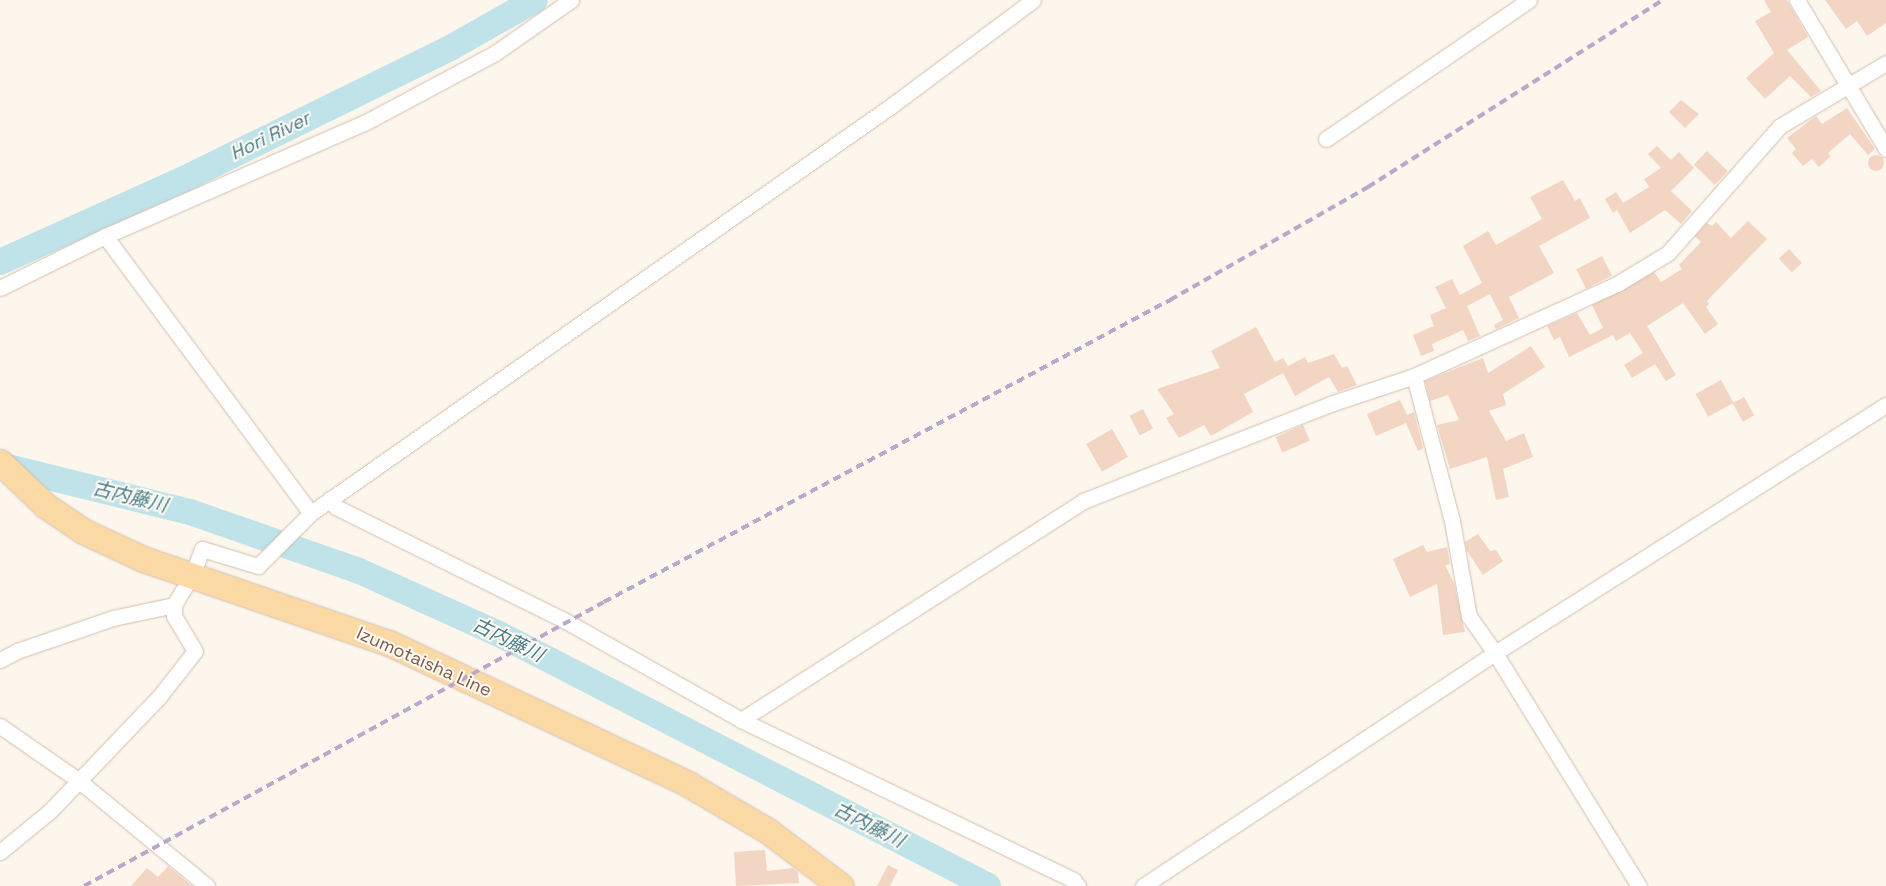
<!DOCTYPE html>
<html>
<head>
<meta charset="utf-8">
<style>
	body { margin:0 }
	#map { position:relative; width:1886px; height:886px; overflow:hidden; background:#fdf6ec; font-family:"Space Grotesk","Noto Sans JP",sans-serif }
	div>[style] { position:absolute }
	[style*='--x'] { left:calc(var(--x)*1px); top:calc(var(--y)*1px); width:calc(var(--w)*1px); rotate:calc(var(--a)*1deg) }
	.river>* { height:26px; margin:-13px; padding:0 13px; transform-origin:13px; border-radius:13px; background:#bfe3e8 }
	.building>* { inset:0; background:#f3d5c3; transform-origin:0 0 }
	.round { border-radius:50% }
	.roads { filter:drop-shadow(0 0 1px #d1beb0) drop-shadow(0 0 1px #d1beb0) }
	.street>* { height:15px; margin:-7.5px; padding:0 7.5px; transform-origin:7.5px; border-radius:7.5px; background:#fff }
	.primary>* { height:25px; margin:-12.5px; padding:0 12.5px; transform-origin:12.5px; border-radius:12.5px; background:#fbd9a5 }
	.rail>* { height:4px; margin-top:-2px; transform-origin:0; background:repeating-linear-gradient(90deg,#b9a8c9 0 8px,transparent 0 13px) }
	span { translate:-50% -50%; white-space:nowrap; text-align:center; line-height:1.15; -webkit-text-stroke:4px #fffaf3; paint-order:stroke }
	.street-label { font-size:18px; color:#7a5c4d }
	.water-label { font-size:19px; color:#437c86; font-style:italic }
</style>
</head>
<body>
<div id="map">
	<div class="river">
		<i style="--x:0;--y:262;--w:200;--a:-24.3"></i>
		<i style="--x:182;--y:180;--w:301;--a:-26.2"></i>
		<i style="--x:452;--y:47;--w:95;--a:-29.5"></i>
		<i style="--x:0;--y:465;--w:196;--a:13.9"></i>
		<i style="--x:190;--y:512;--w:177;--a:19.2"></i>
		<i style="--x:357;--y:570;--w:156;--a:24.3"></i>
		<i style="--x:499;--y:634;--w:550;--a:27.26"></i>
	</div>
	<div class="building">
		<i style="clip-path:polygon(1764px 0,1787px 0,1808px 37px,1787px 50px,1821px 91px,1811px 97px,1790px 76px,1765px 99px,1746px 78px,1774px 53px,1755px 21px,1771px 12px)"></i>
		<i style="clip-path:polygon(1825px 0,1886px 0,1886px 23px,1867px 36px,1857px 21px,1846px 29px)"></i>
		<i style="clip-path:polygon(1681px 100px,1699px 114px,1685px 128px,1669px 112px)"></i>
		<i style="clip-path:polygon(1847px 108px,1875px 149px,1868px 155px,1850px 134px,1828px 153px,1831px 156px,1819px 167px,1812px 159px,1803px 166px,1792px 153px,1796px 149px,1787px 138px,1816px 116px,1822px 124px)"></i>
		<i style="clip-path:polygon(1657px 146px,1671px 160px,1679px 152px,1694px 168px,1671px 191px,1692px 211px,1681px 224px,1665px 210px,1630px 233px,1617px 210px,1613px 213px,1605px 199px,1616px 192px,1623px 203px,1649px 187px,1644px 179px,1661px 168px,1648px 154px)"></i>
		<i style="left:1707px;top:151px;width:29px;height:19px;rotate:44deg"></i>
		<i class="round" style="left:1868px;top:155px;width:16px;height:16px"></i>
		<i style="clip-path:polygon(1563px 180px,1575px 201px,1580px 198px,1590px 218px,1539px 246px,1554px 273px,1509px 297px,1519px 318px,1496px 329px,1494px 325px,1503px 320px,1490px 294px,1467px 306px,1480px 336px,1468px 341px,1463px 330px,1432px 344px,1434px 351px,1421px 356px,1413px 335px,1434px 326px,1430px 315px,1446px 308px,1435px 287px,1452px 279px,1460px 295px,1482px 283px,1463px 246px,1488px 231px,1496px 245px,1542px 219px,1530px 197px)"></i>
		<i style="clip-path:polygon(1748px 221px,1767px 239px,1707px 301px,1709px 304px,1706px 307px,1718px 324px,1705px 334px,1683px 303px,1647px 326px,1676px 375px,1666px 381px,1655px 364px,1632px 378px,1624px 365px,1643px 353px,1630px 333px,1616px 341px,1613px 335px,1569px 357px,1560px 337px,1554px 340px,1547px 326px,1577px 313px,1590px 335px,1603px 328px,1592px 305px,1654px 272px,1661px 282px,1682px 269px,1679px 265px,1701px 242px,1695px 236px,1707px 223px,1712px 226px,1716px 222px,1731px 238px)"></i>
		<i style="left:1789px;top:249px;width:19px;height:14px;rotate:47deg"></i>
		<i style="left:1602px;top:256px;width:22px;height:29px;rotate:63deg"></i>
		<i style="clip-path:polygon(1256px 327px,1275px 362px,1283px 358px,1288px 366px,1305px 357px,1308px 363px,1334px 354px,1342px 368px,1347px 366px,1357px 385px,1338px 392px,1329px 377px,1295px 396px,1283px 373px,1244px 394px,1253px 412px,1211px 436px,1204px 425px,1179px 438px,1166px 418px,1174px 414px,1157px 389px,1220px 368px,1211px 351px)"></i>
		<i style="clip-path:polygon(1531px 346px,1545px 367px,1503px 394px,1506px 405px,1489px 411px,1506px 441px,1524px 433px,1533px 457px,1503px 469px,1509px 497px,1496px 500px,1487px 457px,1450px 469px,1437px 425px,1459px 420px,1448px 395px,1430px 401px,1425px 381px,1483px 358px,1488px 373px)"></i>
		<i style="left:1721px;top:380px;width:26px;height:29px;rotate:61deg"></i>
		<i style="left:1744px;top:397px;width:21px;height:13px;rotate:61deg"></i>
		<i style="clip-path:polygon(1400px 400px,1407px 415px,1414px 412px,1423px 448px,1418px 451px,1406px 423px,1376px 436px,1367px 414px)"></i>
		<i style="left:1143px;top:409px;width:22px;height:15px;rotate:63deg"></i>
		<i style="left:1303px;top:425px;width:17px;height:30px;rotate:66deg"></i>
		<i style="left:1112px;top:429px;width:32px;height:30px;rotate:60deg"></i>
		<i style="clip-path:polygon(1478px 534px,1490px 551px,1496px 550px,1503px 561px,1483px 575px,1467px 551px,1465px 542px)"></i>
		<i style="clip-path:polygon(1423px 545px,1427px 552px,1447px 547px,1450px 564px,1445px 565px,1454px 583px,1465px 632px,1443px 635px,1437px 584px,1410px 597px,1393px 559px)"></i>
		<i style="clip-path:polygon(765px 850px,767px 871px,793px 868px,798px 872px,799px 883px,736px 886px,734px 852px)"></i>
		<i style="clip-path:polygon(888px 865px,898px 870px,890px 886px,877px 886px)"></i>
		<i style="clip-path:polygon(168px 866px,192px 886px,131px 886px,147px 868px,158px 877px)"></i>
	</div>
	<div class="roads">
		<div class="street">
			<i style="--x:1797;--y:0;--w:174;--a:59.1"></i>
			<i style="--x:1326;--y:139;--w:246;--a:-34.4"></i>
			<i style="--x:105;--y:236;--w:345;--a:53.4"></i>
			<i style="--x:0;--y:288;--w:117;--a:-26.3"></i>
			<i style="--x:105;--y:236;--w:283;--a:-23.6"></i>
			<i style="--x:364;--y:123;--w:149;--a:-28.1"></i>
			<i style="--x:495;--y:53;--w:93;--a:-34.9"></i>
			<i style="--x:1414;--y:376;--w:150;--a:75.3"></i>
			<i style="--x:1452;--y:521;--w:97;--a:79.9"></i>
			<i style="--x:1469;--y:616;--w:45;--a:54.9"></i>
			<i style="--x:1495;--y:653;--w:274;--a:58.3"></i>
			<i style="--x:330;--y:499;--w:10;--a:53"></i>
			<i style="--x:336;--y:507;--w:252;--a:26.4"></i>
			<i style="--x:562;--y:619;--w:206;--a:29.4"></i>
			<i style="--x:741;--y:720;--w:369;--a:25.7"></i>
			<i style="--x:1073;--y:880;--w:8;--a:50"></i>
			<i style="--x:0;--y:660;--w:19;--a:-28"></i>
			<i style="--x:17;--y:651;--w:102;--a:-19"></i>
			<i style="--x:113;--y:618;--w:62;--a:-12"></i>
			<i style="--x:174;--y:605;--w:35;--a:-59"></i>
			<i style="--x:192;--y:575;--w:28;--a:-69"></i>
			<i style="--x:202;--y:549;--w:59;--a:16.9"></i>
			<i style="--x:258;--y:566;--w:75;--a:-45"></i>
			<i style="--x:311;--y:513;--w:709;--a:-35.06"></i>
			<i style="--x:891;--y:106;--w:177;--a:-36.7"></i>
			<i style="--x:741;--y:720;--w:406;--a:-32.6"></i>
			<i style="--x:1083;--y:501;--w:269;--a:-21.4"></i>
			<i style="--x:1333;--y:403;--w:85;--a:-18.4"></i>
			<i style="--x:1414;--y:376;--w:223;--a:-24.4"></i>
			<i style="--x:1617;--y:284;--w:60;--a:-31.3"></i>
			<i style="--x:1668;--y:253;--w:169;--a:-48.6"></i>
			<i style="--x:1780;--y:126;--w:123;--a:-30.7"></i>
			<i style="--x:0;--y:726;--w:95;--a:34.7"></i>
			<i style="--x:78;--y:780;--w:167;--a:39.4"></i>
			<i style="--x:0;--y:852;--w:65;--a:-39.4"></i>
			<i style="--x:50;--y:811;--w:158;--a:-46.3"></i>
			<i style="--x:159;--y:697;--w:58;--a:-52"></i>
			<i style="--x:195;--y:651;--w:41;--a:-121"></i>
			<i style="--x:174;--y:616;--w:11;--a:-90"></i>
			<i style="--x:1143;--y:886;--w:422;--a:-33.5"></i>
			<i style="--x:1495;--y:653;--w:463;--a:-32.4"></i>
		</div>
		<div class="primary">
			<i style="--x:0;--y:462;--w:64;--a:43.7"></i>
			<i style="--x:46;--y:506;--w:45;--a:34"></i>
			<i style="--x:83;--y:531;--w:66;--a:25"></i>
			<i style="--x:143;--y:559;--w:260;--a:18.9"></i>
			<i style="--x:389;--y:643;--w:331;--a:25.2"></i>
			<i style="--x:688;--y:784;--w:93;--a:30.4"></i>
			<i style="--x:768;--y:831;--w:91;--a:37"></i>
		</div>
	</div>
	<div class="rail">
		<i style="--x:84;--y:886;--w:592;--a:-28.64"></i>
		<i style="--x:604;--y:602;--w:642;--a:-28.08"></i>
		<i style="--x:1170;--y:300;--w:228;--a:-29.7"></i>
		<i style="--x:1368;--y:187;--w:349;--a:-32.4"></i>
	</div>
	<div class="street-label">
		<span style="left:424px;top:662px;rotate:24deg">Izumotaisha Line</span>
	</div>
	<div class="water-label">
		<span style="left:270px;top:136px;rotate:-26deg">Hori River</span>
		<span style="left:130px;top:497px;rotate:14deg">古内藤川</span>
		<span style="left:508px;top:640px;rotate:26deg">古内藤川</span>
		<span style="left:869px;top:825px;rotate:27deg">古内藤川</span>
	</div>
</div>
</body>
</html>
